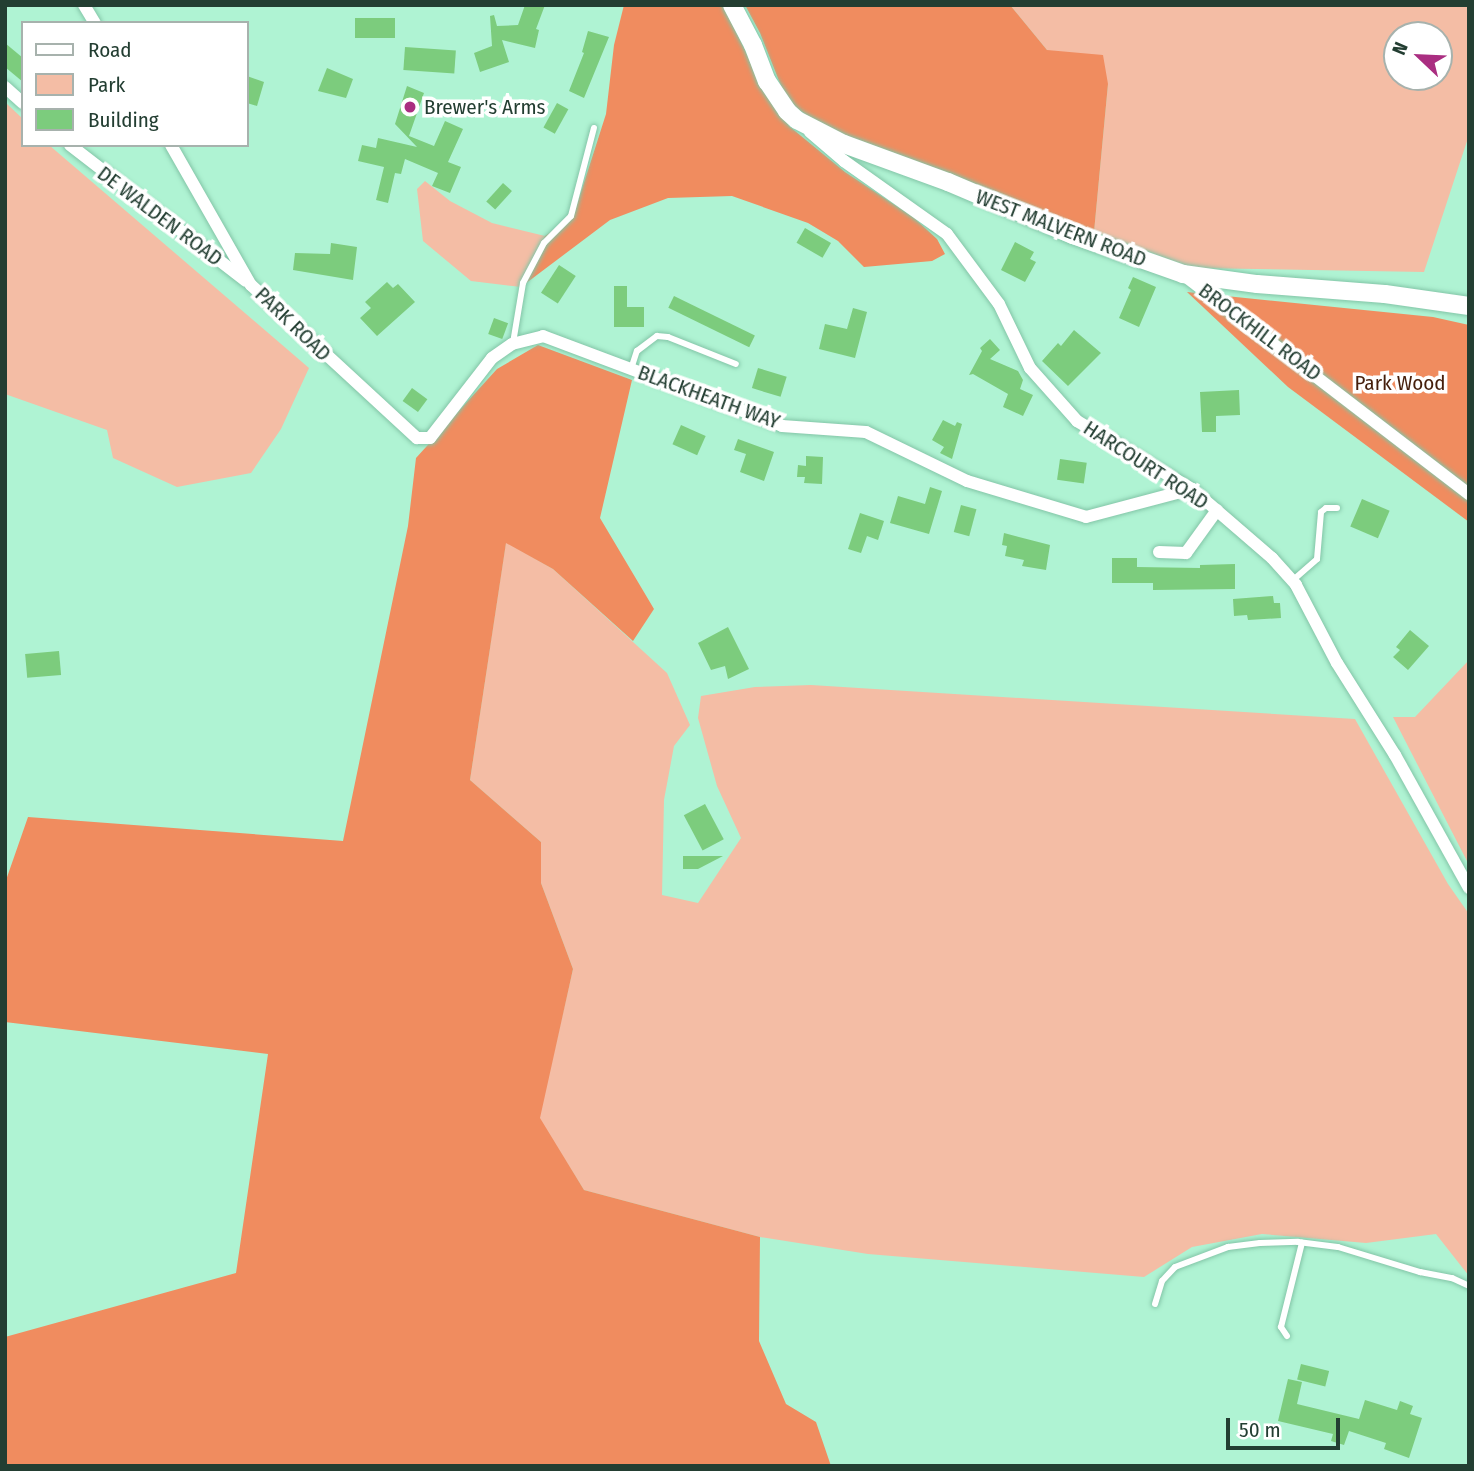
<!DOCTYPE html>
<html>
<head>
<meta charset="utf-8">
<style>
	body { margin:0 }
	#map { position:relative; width:1474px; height:1471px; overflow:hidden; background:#aff3d3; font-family:"Fira Sans Condensed",sans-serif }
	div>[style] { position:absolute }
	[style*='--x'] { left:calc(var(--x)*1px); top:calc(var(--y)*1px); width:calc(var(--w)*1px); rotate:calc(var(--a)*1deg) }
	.green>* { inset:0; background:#f4bda5 }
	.forest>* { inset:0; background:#f08c5f }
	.building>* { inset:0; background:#7ccc7d; transform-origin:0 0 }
	.roads { filter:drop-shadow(0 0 2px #83c5a7) drop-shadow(0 0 2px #83c5a7) }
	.service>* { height:6px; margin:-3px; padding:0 3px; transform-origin:3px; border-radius:3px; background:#fff }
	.minor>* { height:12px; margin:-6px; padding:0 6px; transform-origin:6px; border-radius:6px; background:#fff }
	.secondary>* { height:18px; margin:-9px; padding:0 9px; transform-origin:9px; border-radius:9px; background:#fff }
	.dots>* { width:19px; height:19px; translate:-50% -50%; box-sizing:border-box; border:4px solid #fff; border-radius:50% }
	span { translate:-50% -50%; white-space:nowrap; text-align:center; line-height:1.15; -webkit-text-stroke:7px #fff; paint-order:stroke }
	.poi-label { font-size:21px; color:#233e32 }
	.left { translate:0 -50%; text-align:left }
	.street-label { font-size:21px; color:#233e32 }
	.park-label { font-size:21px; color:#451f0c }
	.frame { position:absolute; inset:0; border:7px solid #233e32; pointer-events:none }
	.legend { position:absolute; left:21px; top:21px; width:228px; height:126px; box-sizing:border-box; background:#fff; border:2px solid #a7b2ad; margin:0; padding:9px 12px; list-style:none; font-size:21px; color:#233e32 }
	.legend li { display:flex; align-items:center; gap:14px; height:35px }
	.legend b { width:35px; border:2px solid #a7b2ad }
	.north { position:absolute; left:1383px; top:21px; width:70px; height:70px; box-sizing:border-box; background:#fff; border:2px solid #a7b2ad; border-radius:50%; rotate:293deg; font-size:19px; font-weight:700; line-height:28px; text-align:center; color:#233e32 }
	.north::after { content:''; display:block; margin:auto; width:24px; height:32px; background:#aa2e81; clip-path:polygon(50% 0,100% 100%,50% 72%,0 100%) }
	.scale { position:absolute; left:1226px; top:1418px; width:114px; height:32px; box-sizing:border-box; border:4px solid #233e32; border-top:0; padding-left:9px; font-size:21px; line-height:24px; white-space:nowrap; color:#233e32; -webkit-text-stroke:5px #fff; paint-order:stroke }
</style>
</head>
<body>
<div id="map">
	<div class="green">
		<i style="clip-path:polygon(evenodd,1010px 5px,1469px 5px,1469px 135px,1424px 272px,1193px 268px,1094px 232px,1108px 84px,1047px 50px,1010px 5px,1397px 35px,1439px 35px,1439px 77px,1397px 77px,1397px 35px)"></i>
		<i style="clip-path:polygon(5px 102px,23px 119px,23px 145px,49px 145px,309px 368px,281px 429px,251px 473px,177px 487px,113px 458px,107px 430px,5px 394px)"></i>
		<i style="clip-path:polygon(425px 181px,450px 201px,492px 223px,545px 236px,521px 287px,471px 281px,423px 241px,417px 189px)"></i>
		<i style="clip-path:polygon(506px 542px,553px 569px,667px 673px,690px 725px,674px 746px,664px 800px,662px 895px,698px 903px,741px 838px,717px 786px,698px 718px,701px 696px,755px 687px,811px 685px,1355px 719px,1448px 884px,1469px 914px,1469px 1276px,1436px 1234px,1366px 1243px,1262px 1234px,1192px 1247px,1144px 1277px,868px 1254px,760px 1237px,584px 1190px,539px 1118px,573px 969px,541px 883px,541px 842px,470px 780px)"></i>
		<i style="clip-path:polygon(1469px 660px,1469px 865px,1393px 717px,1415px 717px)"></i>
	</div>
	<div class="forest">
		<i style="clip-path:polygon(624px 5px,723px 5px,757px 75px,789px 126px,845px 172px,913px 217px,937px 239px,945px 254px,932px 261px,864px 267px,838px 241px,808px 223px,732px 196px,668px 198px,610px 220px,521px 287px,545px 236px,573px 217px,606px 114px,614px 45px)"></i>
		<i style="clip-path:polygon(745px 5px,1010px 5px,1047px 50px,1103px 55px,1108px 84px,1094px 232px,982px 191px,820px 125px,787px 101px,760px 33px)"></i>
		<i style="clip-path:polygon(1187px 292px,1433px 317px,1469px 325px,1469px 522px,1288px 387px)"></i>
		<i style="clip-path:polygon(538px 345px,632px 380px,600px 518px,654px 609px,633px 641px,553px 569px,506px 543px,470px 780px,541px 842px,541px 883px,573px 969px,540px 1118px,584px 1190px,760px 1237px,759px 1341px,786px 1404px,816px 1422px,831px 1466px,5px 1466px,5px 1337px,236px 1273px,268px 1054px,5px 1022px,5px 883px,28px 817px,343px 841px,408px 526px,416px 458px,497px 369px)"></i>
	</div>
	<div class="building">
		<i style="clip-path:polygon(525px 5px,545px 5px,536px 29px,539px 30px,535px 48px,502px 40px,509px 62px,480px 72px,474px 53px,492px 46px,490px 16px,494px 15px,497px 26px,518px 25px)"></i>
		<i style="left:355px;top:18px;width:40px;height:20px"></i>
		<i style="clip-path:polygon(588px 31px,609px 37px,584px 98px,569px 91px,584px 53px,582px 52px)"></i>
		<i style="clip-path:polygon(5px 43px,23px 58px,23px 82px,5px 67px)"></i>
		<i style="left:405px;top:47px;width:51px;height:23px;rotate:4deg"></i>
		<i style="clip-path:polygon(327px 68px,353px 79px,346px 98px,318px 91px)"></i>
		<i style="clip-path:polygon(247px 76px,264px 82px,257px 106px,247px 103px)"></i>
		<i style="clip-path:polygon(407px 86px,424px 93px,409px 136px,434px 146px,445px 121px,463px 129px,448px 162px,461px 167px,450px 193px,432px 186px,438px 173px,405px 159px,401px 174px,395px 173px,388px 203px,376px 200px,384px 167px,358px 161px,362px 145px,376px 148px,378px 138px,417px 147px,395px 124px)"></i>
		<i style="left:557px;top:103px;width:13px;height:28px;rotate:29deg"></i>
		<i style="left:503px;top:183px;width:12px;height:25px;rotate:42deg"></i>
		<i style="left:805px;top:228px;width:30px;height:17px;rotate:30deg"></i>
		<i style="clip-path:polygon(1015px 242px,1034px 252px,1030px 259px,1036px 262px,1025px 282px,1001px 270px)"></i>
		<i style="clip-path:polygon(331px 243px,357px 247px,353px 280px,293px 270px,295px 253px,330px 254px)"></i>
		<i style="left:559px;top:265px;width:20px;height:33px;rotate:33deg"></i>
		<i style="clip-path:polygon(1133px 277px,1156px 287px,1139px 327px,1119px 318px,1131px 290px,1128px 288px)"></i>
		<i style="clip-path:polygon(387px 282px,393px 288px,398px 284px,415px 302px,377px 336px,360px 318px,371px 308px,365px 302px)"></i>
		<i style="clip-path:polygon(614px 286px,627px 286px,627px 307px,644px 307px,644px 327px,614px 327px)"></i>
		<i style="left:674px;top:296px;width:90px;height:13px;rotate:26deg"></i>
		<i style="clip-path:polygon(853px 308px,867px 312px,855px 358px,819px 349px,825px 324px,847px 329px)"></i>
		<i style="left:494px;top:318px;width:15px;height:17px;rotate:20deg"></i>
		<i style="clip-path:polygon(1074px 330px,1101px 353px,1068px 386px,1042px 361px,1058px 343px,1061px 346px)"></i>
		<i style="clip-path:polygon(990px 339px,1000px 350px,990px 359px,1018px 371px,1023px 380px,1020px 389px,1033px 395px,1023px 416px,1003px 407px,1008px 394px,973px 374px,969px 375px,982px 351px,980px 348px)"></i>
		<i style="left:758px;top:368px;width:30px;height:21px;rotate:17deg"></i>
		<i style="left:412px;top:388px;width:19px;height:16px;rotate:36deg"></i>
		<i style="clip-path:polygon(1239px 390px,1240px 415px,1216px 416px,1216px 432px,1202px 432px,1200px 392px)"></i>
		<i style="clip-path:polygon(943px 420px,955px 426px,957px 422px,962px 424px,952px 459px,940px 453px,944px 447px,932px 440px)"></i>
		<i style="left:681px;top:425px;width:27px;height:21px;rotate:24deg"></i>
		<i style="clip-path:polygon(738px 439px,774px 452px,764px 481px,740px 472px,746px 454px,734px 450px)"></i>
		<i style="clip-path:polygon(806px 456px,823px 457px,822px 484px,804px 483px,805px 477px,797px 477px,798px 465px,806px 466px)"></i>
		<i style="left:1060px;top:459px;width:27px;height:21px;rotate:8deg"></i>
		<i style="clip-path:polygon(930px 487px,942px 491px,929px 534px,890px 523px,898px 496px,925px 504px)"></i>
		<i style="left:1362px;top:499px;width:30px;height:30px;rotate:23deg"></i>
		<i style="left:961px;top:505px;width:16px;height:28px;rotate:15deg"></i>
		<i style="clip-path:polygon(860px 513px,884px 521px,878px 540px,867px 536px,861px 553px,848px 549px)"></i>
		<i style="clip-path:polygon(1004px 533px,1050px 545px,1046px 570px,1022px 566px,1024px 560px,1005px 556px,1007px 546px,1002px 545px)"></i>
		<i style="clip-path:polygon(1112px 558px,1137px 558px,1137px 567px,1200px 568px,1200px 565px,1235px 564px,1235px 589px,1153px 590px,1153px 583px,1112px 583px)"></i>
		<i style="clip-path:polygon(1273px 596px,1274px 603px,1280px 603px,1281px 618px,1248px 620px,1247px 615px,1234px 616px,1233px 599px)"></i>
		<i style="clip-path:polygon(728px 627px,749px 669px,728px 679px,725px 666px,711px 670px,698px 643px)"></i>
		<i style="clip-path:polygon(1410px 630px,1429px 646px,1408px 670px,1393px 657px,1400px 650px,1396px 647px)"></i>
		<i style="left:59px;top:651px;width:24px;height:34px;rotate:85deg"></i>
		<i style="left:705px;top:804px;width:40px;height:24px;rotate:62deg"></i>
		<i style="clip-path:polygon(683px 856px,723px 856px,698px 869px,683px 869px)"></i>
		<i style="left:1301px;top:1364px;width:29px;height:16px;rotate:14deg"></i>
		<i style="clip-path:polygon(1288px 1379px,1302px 1382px,1297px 1404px,1359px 1419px,1365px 1400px,1397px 1410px,1400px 1401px,1413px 1406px,1410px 1414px,1422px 1418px,1409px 1458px,1384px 1449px,1386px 1443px,1349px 1431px,1344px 1445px,1331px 1441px,1333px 1434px,1278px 1421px)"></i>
	</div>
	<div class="roads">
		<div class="service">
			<i style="--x:513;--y:343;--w:61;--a:-80.5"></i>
			<i style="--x:523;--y:283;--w:45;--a:-62.3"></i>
			<i style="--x:544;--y:243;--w:38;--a:-45"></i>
			<i style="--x:571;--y:216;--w:91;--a:-75.4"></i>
			<i style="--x:631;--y:369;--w:19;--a:-72"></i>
			<i style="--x:637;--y:351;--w:25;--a:-37"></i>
			<i style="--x:657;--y:336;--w:11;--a:5"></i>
			<i style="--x:668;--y:337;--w:73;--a:21.7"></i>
			<i style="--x:1292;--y:581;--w:33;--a:-41"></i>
			<i style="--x:1317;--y:559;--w:47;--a:-85.1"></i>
			<i style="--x:1321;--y:512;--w:6;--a:-39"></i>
			<i style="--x:1326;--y:508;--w:11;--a:0"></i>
			<i style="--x:1155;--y:1304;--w:24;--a:-73"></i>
			<i style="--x:1162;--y:1281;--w:19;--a:-47"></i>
			<i style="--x:1175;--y:1267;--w:57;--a:-20.7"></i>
			<i style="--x:1228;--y:1247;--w:32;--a:-7"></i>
			<i style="--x:1260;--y:1243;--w:38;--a:-2"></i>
			<i style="--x:1298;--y:1242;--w:40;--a:7.1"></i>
			<i style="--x:1338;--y:1247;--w:86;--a:17"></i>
			<i style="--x:1420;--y:1272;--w:33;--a:11"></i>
			<i style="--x:1452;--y:1278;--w:19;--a:25"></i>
			<i style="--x:1287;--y:1336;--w:11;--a:-124"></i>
			<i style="--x:1281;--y:1327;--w:87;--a:-76"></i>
		</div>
		<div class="minor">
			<i style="--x:84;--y:5;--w:21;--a:59"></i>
			<i style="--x:5;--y:87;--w:24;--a:42"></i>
			<i style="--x:810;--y:132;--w:45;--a:40.5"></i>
			<i style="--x:844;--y:161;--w:126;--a:35.3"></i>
			<i style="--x:947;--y:234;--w:87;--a:53.4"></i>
			<i style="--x:999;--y:304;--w:71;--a:64.2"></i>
			<i style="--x:1030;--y:368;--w:71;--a:48.4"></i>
			<i style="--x:1077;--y:421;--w:134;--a:30.6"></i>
			<i style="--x:1192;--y:489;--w:106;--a:40.8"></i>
			<i style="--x:1272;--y:558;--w:36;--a:48"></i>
			<i style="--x:1296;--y:585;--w:88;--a:62.3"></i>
			<i style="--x:1337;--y:663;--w:109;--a:57.8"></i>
			<i style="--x:1395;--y:755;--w:152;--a:60.9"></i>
			<i style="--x:70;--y:145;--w:222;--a:37.7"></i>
			<i style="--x:171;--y:145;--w:161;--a:60.3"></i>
			<i style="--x:251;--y:285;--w:226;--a:42.7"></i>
			<i style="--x:417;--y:438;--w:13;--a:0"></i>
			<i style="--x:430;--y:438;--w:101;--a:-52.2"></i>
			<i style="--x:492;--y:358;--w:24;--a:-35"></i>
			<i style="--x:512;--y:344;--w:32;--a:-14"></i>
			<i style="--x:543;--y:336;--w:255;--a:20.6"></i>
			<i style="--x:782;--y:426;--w:84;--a:4.1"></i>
			<i style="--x:866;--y:432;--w:112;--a:25.9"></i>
			<i style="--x:967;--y:481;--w:124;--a:16.8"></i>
			<i style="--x:1086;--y:517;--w:110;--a:-14.8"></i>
			<i style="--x:1186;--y:277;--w:357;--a:37.5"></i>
			<i style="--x:1159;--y:552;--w:27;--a:2"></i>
			<i style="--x:1186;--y:553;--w:53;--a:-54.2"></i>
		</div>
		<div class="secondary">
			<i style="--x:732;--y:5;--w:45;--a:62.3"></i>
			<i style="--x:753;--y:45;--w:39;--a:69"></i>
			<i style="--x:767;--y:81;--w:36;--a:56"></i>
			<i style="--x:787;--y:111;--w:13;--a:42"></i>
			<i style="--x:797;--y:120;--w:53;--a:27.1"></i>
			<i style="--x:844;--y:144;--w:111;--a:20.1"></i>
			<i style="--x:948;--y:182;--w:136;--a:23"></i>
			<i style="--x:1073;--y:235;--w:117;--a:19.5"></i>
			<i style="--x:1183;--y:274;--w:75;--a:7.7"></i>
			<i style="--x:1257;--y:284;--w:128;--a:4.5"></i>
			<i style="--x:1385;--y:294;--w:85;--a:8.1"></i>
		</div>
	</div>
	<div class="dots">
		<i style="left:410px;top:107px;background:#aa2e81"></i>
	</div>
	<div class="poi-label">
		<span class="left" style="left:424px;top:107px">Brewer's Arms</span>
	</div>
	<div class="street-label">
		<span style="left:160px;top:216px;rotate:37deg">DE WALDEN ROAD</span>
		<span style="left:1061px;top:228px;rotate:21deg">WEST MALVERN ROAD</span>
		<span style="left:293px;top:324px;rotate:44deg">PARK ROAD</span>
		<span style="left:1260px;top:332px;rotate:37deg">BROCKHILL ROAD</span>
		<span style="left:709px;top:397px;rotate:20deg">BLACKHEATH WAY</span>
		<span style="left:1146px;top:465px;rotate:33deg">HARCOURT ROAD</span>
	</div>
	<div class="park-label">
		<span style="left:1400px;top:383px">Park Wood</span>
	</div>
	<div class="frame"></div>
	<ul class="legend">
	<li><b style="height:9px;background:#fff"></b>Road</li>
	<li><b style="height:19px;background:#f4bda5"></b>Park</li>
	<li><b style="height:19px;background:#7ccc7d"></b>Building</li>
	</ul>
	<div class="north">N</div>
	<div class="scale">50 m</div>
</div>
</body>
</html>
